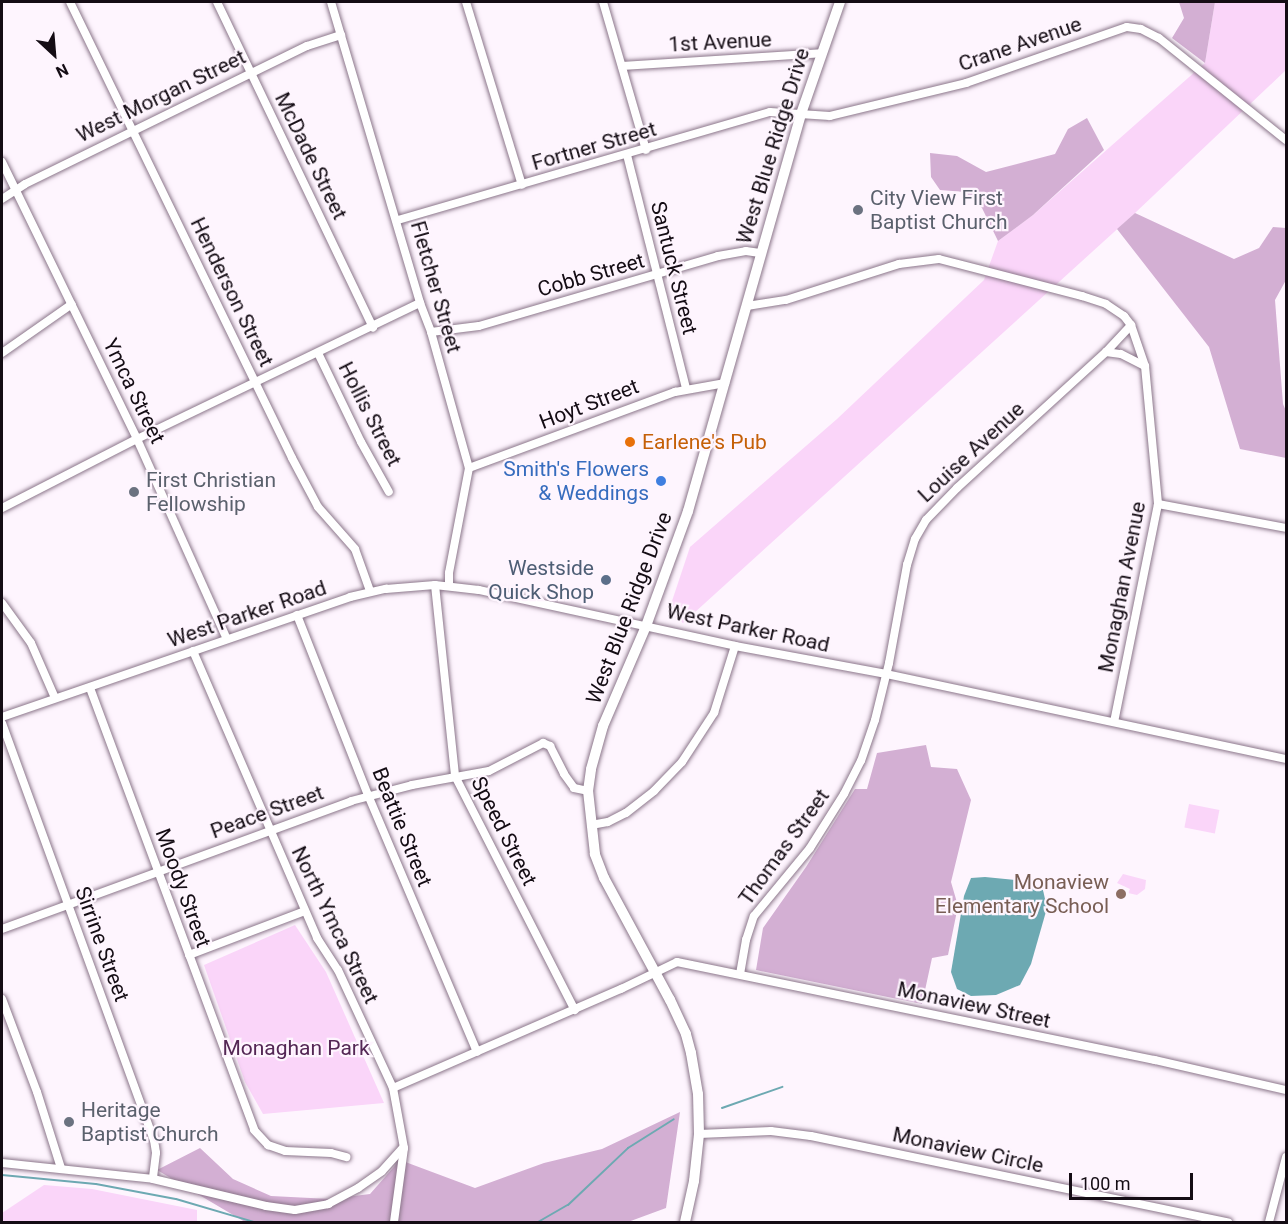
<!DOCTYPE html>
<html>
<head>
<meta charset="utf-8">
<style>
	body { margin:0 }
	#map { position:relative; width:1288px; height:1224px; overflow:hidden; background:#fef5fe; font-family:Roboto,sans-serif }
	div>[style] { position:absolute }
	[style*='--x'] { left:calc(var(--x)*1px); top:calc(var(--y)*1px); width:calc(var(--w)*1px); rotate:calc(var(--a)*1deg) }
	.green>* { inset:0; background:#fad5f9; transform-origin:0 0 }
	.forest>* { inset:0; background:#d3afd3 }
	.water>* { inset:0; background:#6da9b2 }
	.stream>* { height:2px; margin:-1px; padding:0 1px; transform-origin:1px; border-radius:1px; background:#6da9b2 }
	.roads { filter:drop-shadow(0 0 2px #8b768a) drop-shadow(0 0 2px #8b768a) }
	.minor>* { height:8px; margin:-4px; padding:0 4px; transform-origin:4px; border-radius:4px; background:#fff }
	.major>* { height:10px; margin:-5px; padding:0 5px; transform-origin:5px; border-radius:5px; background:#fff }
	.dots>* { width:16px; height:16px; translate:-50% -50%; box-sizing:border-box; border:3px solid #fef5fe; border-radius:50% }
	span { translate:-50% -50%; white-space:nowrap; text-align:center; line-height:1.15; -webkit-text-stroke:4.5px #fef5fe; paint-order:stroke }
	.street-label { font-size:21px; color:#140c14 }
	.worship-label { font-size:21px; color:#5b616d }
	.left { translate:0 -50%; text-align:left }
	.food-label { font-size:21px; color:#c56008 }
	.shop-label { font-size:21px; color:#366cbe }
	.right { translate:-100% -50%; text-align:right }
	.service-label { font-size:21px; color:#4e5e75 }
	.education-label { font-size:21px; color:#785e54 }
	.park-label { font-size:21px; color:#542755 }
	.frame { position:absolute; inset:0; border:3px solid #140c14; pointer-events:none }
	.north { position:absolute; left:24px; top:24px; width:60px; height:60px; -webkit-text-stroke:4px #fef5fe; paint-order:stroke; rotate:154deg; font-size:16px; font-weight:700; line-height:24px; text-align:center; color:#140c14 }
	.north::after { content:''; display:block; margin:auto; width:21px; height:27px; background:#140c14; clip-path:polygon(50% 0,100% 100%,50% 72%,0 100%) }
	.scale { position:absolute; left:1069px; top:1173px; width:124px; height:27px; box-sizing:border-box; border:3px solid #140c14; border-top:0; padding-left:8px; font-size:18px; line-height:21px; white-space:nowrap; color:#140c14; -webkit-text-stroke:4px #fef5fe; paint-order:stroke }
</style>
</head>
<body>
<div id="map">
	<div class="green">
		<i style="clip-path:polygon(1215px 2px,1286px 2px,1286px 70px,1135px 213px,683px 623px,668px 613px,690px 547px,837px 419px,984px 280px,998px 241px,1033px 215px,1205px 63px)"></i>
		<i style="left:1189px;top:804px;width:31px;height:24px;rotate:11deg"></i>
		<i style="clip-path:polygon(1123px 874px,1146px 880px,1145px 889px,1137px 895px,1128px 893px,1130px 889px,1117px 883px)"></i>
		<i style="clip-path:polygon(295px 925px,326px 972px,384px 1103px,263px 1114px,245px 1082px,204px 965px)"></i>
		<i style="clip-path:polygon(44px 1185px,92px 1189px,197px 1210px,197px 1222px,2px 1222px,2px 1213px)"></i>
	</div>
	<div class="forest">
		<i style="clip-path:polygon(1179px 2px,1215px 2px,1205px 63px,1172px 38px,1184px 18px)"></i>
		<i style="clip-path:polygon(1087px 118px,1104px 150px,1033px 215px,998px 241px,982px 208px,965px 192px,940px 190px,931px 177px,930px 153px,957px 156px,986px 172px,1055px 154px,1068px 129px)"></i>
		<i style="clip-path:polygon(1135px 213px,1234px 259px,1259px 248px,1273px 227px,1286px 228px,1286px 280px,1275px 300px,1283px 404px,1286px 411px,1286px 458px,1240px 449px,1209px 347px,1117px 229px)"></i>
		<i style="clip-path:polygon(926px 745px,931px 767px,957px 769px,971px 800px,951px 882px,958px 906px,948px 955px,932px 958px,922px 1004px,756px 970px,763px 928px,806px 867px,855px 789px,867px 789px,877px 753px)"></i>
		<i style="clip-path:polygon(680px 1112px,666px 1208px,628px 1222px,245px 1222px,157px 1170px,200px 1148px,233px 1179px,271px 1196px,330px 1199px,370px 1194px,400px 1160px,475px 1188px,544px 1163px,602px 1149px)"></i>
	</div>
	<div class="water">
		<i style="clip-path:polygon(985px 877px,1026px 881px,1043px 890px,1047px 908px,1031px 964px,1020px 985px,996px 995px,971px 996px,957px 989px,951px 972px,964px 896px,971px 878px)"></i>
	</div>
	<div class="stream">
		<i style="--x:722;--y:1108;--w:64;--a:-19.3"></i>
		<i style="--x:2;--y:1175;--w:94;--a:5.5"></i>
		<i style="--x:96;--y:1184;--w:81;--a:10.6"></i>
		<i style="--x:176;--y:1199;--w:81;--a:16.4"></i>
		<i style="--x:538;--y:1222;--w:34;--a:-30"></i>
		<i style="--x:568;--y:1205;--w:83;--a:-43.5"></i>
		<i style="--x:628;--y:1148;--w:54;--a:-32.2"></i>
	</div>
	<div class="roads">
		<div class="minor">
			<i style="--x:70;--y:2;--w:507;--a:64.04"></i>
			<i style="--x:292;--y:458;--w:55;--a:62"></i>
			<i style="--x:318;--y:507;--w:56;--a:48.6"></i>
			<i style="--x:355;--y:549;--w:45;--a:70.3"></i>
			<i style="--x:217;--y:2;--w:361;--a:64.4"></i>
			<i style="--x:331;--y:2;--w:314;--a:73.5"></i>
			<i style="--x:420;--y:303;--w:31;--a:69"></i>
			<i style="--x:431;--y:332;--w:141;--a:74.4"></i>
			<i style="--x:469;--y:468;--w:107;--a:100.8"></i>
			<i style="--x:449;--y:573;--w:13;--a:90"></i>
			<i style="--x:466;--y:2;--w:191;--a:73"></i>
			<i style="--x:603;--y:2;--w:154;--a:73.8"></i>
			<i style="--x:622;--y:66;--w:199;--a:-3.7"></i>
			<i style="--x:627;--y:155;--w:241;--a:75.8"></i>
			<i style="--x:2;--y:162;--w:308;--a:64"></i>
			<i style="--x:137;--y:439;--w:219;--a:65.8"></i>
			<i style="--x:2;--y:199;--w:27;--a:-33"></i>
			<i style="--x:25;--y:184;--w:314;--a:-26.1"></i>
			<i style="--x:307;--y:46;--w:36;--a:-18"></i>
			<i style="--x:398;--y:220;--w:387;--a:-16.2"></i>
			<i style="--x:770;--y:112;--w:60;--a:3.8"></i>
			<i style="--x:830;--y:116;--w:140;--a:-13.6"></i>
			<i style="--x:966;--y:83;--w:170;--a:-19.2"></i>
			<i style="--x:1127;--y:27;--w:14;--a:8"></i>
			<i style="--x:1141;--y:29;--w:20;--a:27"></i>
			<i style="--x:1159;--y:38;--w:163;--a:38.8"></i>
			<i style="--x:747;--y:306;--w:39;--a:-9"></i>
			<i style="--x:786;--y:300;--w:119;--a:-17.7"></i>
			<i style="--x:899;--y:264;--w:40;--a:-7.1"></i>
			<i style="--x:939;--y:259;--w:148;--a:14.5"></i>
			<i style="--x:1082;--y:296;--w:25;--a:18"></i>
			<i style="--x:1106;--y:304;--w:22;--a:34"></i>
			<i style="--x:1124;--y:316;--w:11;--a:52"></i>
			<i style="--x:1131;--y:325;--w:43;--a:71.1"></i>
			<i style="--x:1145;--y:366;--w:139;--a:84.6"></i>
			<i style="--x:1158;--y:504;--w:222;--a:101.4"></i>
			<i style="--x:431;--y:332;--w:48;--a:-7.1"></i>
			<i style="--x:479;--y:326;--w:249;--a:-16.3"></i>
			<i style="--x:718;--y:256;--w:28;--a:-10"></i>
			<i style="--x:746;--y:251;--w:14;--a:8"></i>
			<i style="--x:1106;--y:352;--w:37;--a:-47"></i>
			<i style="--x:2;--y:353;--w:85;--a:-35"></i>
			<i style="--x:318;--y:353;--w:99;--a:64.2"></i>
			<i style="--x:361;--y:442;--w:57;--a:60.8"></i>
			<i style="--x:469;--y:468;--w:220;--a:-20.3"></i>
			<i style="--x:675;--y:392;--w:51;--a:-10.2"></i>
			<i style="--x:1158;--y:504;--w:130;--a:10.6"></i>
			<i style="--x:2;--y:508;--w:152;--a:-27.1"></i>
			<i style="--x:137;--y:439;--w:314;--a:-25.7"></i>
			<i style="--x:435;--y:585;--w:192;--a:84"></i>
			<i style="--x:455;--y:776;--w:263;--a:62.9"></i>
			<i style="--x:2;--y:603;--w:49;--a:54.1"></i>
			<i style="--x:31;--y:643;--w:60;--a:66.4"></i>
			<i style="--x:297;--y:615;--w:193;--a:68.5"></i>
			<i style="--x:368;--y:795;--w:279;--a:67"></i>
			<i style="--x:193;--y:651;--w:313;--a:66.6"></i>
			<i style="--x:317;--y:938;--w:38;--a:57"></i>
			<i style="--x:338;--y:970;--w:130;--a:65"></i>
			<i style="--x:393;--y:1088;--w:61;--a:79.6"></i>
			<i style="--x:404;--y:1148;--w:75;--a:97.7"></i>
			<i style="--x:90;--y:688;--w:471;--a:69.6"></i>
			<i style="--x:254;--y:1130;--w:21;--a:47"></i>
			<i style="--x:268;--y:1145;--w:18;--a:19"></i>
			<i style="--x:285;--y:1151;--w:46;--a:2.5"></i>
			<i style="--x:331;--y:1153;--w:16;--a:15"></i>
			<i style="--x:2;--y:717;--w:368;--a:-19"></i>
			<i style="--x:350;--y:597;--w:37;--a:-13"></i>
			<i style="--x:386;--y:589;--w:49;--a:-4.7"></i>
			<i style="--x:435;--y:585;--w:44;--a:6.5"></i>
			<i style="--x:479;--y:590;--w:262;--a:12.3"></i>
			<i style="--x:735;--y:646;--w:154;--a:10.5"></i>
			<i style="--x:886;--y:674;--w:409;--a:12"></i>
			<i style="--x:2;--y:723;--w:444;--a:70"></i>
			<i style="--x:154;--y:1140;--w:13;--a:81"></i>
			<i style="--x:156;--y:1153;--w:26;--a:97"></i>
			<i style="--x:591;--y:825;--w:17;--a:-10"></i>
			<i style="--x:608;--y:822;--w:20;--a:-27"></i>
			<i style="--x:626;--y:813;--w:36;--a:-38"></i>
			<i style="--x:654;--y:791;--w:40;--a:-46"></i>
			<i style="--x:682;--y:762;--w:59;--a:-56.9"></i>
			<i style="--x:714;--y:713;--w:70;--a:-72.6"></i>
			<i style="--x:2;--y:929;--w:372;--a:-20.1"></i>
			<i style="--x:351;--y:801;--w:63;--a:-14.7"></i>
			<i style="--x:412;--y:785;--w:78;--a:-10.3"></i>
			<i style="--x:489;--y:771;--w:61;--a:-27.4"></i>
			<i style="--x:543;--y:743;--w:8;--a:23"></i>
			<i style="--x:550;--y:746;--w:31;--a:63"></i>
			<i style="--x:564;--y:774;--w:17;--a:54"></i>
			<i style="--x:574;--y:788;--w:14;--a:12"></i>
			<i style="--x:189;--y:955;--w:124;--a:-20.8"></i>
			<i style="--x:740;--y:974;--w:35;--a:-80"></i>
			<i style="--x:746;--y:940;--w:25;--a:-72"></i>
			<i style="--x:754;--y:916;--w:88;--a:-50.5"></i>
			<i style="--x:810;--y:848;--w:64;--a:-57.8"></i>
			<i style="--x:844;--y:794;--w:37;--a:-63"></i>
			<i style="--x:861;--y:761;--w:43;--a:-71.1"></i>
			<i style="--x:875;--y:720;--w:59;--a:-76.2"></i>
			<i style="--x:889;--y:663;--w:100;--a:-79.6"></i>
			<i style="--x:907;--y:565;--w:27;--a:-73"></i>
			<i style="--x:915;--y:539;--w:22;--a:-60"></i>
			<i style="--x:926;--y:520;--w:45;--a:-45.9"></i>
			<i style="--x:957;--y:488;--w:202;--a:-42.4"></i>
			<i style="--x:1106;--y:352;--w:15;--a:8"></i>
			<i style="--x:1121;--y:354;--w:27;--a:27"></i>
			<i style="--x:2;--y:999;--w:99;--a:69.4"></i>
			<i style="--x:37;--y:1092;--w:80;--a:72.5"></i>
			<i style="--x:393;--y:1088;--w:249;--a:-23.5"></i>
			<i style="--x:621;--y:989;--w:62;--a:-25.7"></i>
			<i style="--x:677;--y:962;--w:488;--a:11.6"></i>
			<i style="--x:1155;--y:1060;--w:134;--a:12.9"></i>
			<i style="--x:699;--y:1134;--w:72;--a:-2.4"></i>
			<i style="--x:771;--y:1131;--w:40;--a:7.1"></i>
			<i style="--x:811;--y:1136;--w:426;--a:11.7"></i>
			<i style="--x:2;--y:1163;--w:152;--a:6"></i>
			<i style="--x:153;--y:1179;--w:116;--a:13.4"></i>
			<i style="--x:266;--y:1206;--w:29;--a:8"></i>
			<i style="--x:295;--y:1210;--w:34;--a:-10"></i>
			<i style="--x:328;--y:1204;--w:34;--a:-28"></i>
			<i style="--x:358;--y:1188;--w:29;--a:-35"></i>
			<i style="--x:382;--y:1171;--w:31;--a:-48"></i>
			<i style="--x:1269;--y:1222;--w:67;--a:-75.3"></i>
		</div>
		<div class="major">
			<i style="--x:685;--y:1222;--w:42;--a:-77.6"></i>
			<i style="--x:694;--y:1181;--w:47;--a:-83.9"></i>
			<i style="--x:699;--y:1134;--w:40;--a:-91.4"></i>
			<i style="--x:698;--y:1094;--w:42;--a:-99.7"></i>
			<i style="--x:691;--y:1053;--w:20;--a:-105"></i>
			<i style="--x:686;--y:1034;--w:38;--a:-115"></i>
			<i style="--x:670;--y:1000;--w:139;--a:-118.4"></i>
			<i style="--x:604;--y:878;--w:26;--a:-111"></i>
			<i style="--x:595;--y:854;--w:63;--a:-96.3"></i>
			<i style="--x:588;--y:791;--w:22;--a:-82"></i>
			<i style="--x:591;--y:769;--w:45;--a:-74.4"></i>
			<i style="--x:603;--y:726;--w:109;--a:-66.7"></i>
			<i style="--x:646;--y:626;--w:122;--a:-69.9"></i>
			<i style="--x:688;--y:511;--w:413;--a:-74.1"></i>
			<i style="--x:801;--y:114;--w:119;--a:-70.8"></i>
		</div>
	</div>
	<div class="dots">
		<i style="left:858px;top:210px;background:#6b7280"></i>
		<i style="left:630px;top:442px;background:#e8710a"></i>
		<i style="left:661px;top:481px;background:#3f7fe0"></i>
		<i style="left:134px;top:492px;background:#6b7280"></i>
		<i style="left:606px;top:580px;background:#5c6f8a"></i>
		<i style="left:1121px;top:894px;background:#8d6e63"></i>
		<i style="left:69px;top:1122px;background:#6b7280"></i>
	</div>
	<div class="street-label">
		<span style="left:720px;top:42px;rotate:-3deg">1st Avenue</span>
		<span style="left:1020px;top:44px;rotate:-19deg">Crane Avenue</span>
		<span style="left:161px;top:96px;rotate:-26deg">West Morgan Street</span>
		<span style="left:594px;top:146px;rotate:-16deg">Fortner Street</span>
		<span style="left:773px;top:146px;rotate:-73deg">West Blue Ridge Drive</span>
		<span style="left:311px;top:156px;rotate:64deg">McDade Street</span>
		<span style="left:674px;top:268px;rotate:76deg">Santuck Street</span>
		<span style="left:591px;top:275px;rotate:-16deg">Cobb Street</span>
		<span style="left:436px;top:287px;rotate:74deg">Fletcher Street</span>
		<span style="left:232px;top:292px;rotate:64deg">Henderson Street</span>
		<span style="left:134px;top:391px;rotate:64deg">Ymca Street</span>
		<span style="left:589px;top:404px;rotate:-21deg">Hoyt Street</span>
		<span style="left:370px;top:414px;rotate:63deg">Hollis Street</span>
		<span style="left:971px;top:452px;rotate:-43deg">Louise Avenue</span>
		<span style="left:1122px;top:587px;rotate:-79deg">Monaghan Avenue</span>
		<span style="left:629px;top:608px;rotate:-69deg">West Blue Ridge Drive</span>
		<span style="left:247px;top:614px;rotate:-19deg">West Parker Road</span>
		<span style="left:748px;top:628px;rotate:12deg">West Parker Road</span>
		<span style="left:267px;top:812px;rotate:-20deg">Peace Street</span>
		<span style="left:402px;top:827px;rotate:68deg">Beattie Street</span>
		<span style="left:504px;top:831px;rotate:63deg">Speed Street</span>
		<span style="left:784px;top:847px;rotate:-54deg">Thomas Street</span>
		<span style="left:183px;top:888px;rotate:70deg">Moody Street</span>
		<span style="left:335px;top:925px;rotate:64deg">North Ymca Street</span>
		<span style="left:102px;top:944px;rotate:70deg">Sirrine Street</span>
		<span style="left:974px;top:1005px;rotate:12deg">Monaview Street</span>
		<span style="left:968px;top:1150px;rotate:12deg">Monaview Circle</span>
	</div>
	<div class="worship-label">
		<span class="left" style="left:870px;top:210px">City View First<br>Baptist Church</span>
		<span class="left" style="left:146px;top:492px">First Christian<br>Fellowship</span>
		<span class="left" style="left:81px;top:1122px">Heritage<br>Baptist Church</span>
	</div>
	<div class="food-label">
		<span class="left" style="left:642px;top:442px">Earlene's Pub</span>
	</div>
	<div class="shop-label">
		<span class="right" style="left:649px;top:481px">Smith's Flowers<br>&amp; Weddings</span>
	</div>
	<div class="service-label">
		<span class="right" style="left:594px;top:580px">Westside<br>Quick Shop</span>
	</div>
	<div class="education-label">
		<span class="right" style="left:1109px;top:894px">Monaview<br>Elementary School</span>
	</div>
	<div class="park-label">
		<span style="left:296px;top:1048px">Monaghan Park</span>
	</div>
	<div class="frame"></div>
	<div class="north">N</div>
	<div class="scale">100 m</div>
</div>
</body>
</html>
